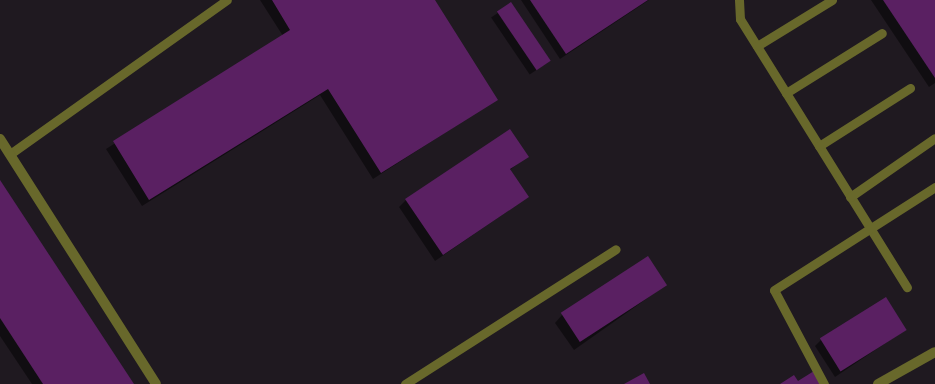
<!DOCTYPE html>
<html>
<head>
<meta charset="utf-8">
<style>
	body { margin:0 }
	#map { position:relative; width:935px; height:384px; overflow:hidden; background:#1f1920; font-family:Bitter,serif }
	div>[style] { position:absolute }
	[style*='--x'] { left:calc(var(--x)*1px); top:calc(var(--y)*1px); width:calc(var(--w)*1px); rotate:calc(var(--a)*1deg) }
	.shadow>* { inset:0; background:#0007; transform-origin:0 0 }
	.building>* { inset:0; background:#5a2062; transform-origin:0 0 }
	.service>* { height:9px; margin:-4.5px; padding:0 4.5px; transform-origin:4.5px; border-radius:4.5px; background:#68682b }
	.minor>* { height:10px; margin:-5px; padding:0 5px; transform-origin:5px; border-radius:5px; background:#68682b }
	span { translate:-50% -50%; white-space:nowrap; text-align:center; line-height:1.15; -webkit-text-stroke:4.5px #1f1920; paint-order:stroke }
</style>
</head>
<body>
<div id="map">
	<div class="shadow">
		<i style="clip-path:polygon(260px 0,433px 0,496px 100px,373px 179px,320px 95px,142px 206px,106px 149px,283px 36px)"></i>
		<i style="clip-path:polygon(521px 0,649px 0,560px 59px)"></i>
		<i style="clip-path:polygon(871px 0,935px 0,935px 83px,929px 87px)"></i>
		<i style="left:511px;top:4px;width:69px;height:24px;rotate:56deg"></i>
		<i style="clip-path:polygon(527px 156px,510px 170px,528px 197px,435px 261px,399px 207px,406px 200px)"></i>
		<i style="clip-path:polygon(0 182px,133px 384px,32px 384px,0 336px)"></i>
		<i style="clip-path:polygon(666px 285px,574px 350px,555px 323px,562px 315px)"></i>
		<i style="clip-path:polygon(905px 330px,835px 377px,815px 346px,821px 340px)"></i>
	</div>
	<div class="building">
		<i style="clip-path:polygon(272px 0,435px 0,498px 100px,381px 173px,328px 89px,149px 200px,113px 141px,290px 30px)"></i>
		<i style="clip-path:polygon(530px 0,648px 0,566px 54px)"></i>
		<i style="clip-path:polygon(883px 0,935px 0,935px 78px)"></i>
		<i style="left:511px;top:2px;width:71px;height:17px;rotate:56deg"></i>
		<i style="clip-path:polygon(510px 129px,529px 157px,510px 169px,529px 197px,443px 255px,405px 199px)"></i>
		<i style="clip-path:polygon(0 180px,134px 384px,43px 384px,0 318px)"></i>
		<i style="left:648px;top:256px;width:35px;height:104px;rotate:57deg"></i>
		<i style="left:886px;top:297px;width:39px;height:78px;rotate:58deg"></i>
		<i style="clip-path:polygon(814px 371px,822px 384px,780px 384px,794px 375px,798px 381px)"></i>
		<i style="clip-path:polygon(644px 373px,650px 384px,624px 384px)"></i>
	</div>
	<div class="service">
		<i style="--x:739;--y:0;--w:19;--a:87"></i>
		<i style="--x:740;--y:19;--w:316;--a:58.1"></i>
		<i style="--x:757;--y:46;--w:88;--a:-31.5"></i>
		<i style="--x:786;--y:93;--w:113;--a:-32"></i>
		<i style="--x:819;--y:146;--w:108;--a:-32.5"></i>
		<i style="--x:10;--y:154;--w:266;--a:-35.4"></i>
		<i style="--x:850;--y:197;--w:103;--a:-34.8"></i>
		<i style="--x:405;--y:384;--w:250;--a:-32.6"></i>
		<i style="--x:824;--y:384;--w:106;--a:-118"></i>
		<i style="--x:774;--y:290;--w:191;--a:-32.6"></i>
	</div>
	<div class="minor">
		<i style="--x:0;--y:139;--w:290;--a:57.5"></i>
		<i style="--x:878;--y:384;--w:65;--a:-29.3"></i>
	</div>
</div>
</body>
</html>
